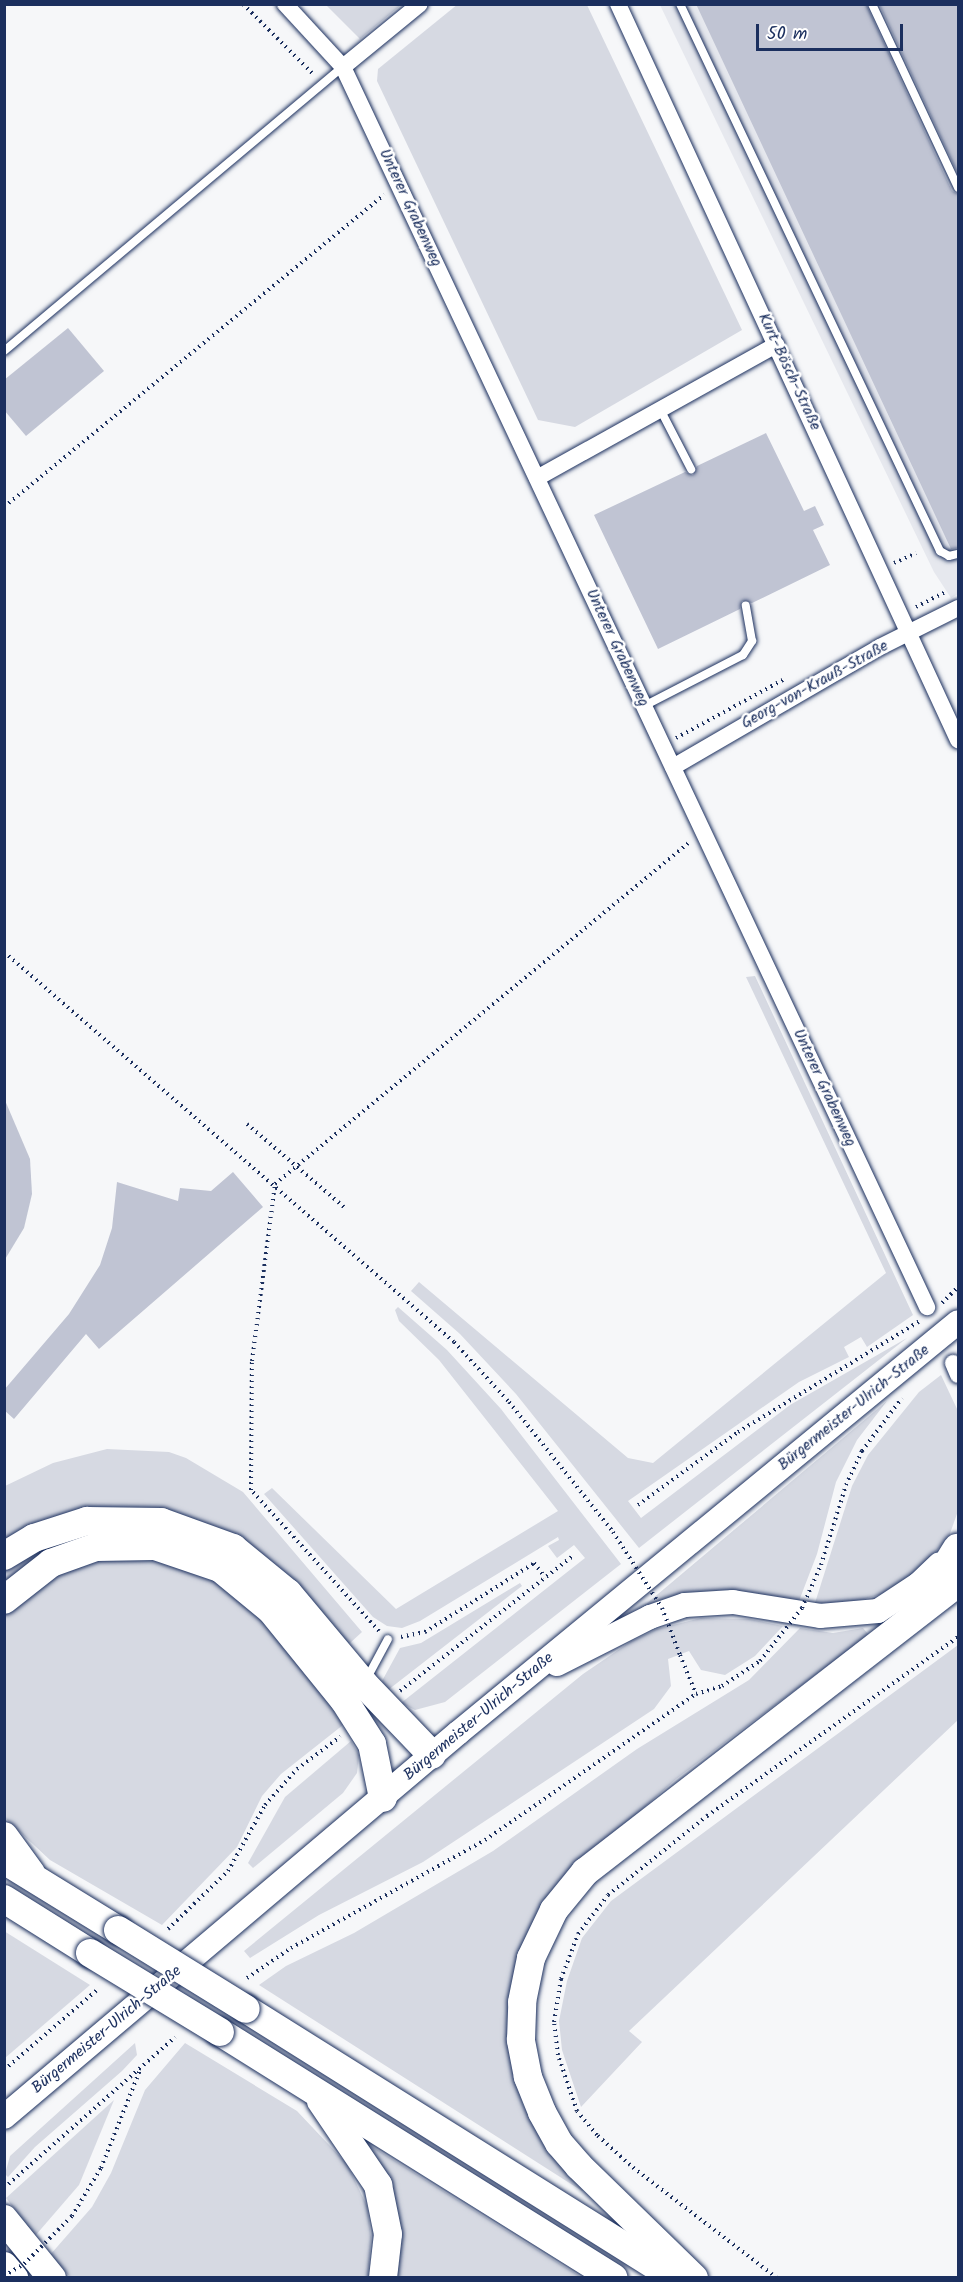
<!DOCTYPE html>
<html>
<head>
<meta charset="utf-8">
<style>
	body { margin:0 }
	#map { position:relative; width:963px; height:2282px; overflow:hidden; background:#f6f7f9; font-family:Kalam,sans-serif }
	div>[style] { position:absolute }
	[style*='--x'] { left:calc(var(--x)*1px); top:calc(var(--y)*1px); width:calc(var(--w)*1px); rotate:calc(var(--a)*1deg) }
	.built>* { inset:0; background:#e6e8ee }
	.green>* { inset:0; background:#d6d9e2 }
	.building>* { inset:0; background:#c0c4d3 }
	.path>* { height:4px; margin-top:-2px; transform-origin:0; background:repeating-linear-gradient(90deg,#1b2f5e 0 1.5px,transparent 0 6px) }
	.roads { filter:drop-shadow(0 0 2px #1b2f5e) drop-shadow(0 0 2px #1b2f5e) }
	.service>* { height:8px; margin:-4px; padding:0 4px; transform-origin:4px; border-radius:4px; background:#fff }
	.minor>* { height:16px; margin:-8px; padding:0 8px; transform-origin:8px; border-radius:8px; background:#fff }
	.secondary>* { height:24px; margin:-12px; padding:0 12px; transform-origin:12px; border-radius:12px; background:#fff }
	.trunk>* { height:28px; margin:-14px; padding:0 14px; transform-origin:14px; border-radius:14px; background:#fff }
	.path-bridge>* { height:4px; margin-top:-2px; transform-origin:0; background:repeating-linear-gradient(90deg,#1b2f5e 0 1.5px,transparent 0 6px) }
	.bridges { filter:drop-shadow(0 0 2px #1b2f5e) drop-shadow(0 0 2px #1b2f5e) }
	.trunk-bridge>* { height:28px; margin:-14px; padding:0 14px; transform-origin:14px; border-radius:14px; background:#fff }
	span { translate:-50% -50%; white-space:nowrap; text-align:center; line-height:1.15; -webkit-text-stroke:5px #fff; paint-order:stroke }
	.street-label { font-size:16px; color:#1b2f5e }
	.frame { position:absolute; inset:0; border:6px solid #1b2f5e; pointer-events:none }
	.scale { position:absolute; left:756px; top:24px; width:147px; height:27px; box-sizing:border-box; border:3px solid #1b2f5e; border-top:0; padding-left:8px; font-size:18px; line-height:21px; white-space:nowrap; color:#1b2f5e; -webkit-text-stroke:4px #fff; paint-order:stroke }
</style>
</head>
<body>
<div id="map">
	<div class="built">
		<i style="clip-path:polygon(660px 5px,958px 5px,958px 594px,951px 598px,934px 572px)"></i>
	</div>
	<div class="green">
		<i style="clip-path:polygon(458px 4px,587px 5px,742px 330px,575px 427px,538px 420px,377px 81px,378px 69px)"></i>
		<i style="clip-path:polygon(326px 5px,401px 5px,360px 39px)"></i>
		<i style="clip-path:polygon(755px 976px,913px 1315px,867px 1347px,861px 1337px,844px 1347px,849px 1357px,799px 1382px,628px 1501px,641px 1518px,790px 1405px,907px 1338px,639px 1548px,516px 1394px,460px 1334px,411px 1291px,419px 1282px,628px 1458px,653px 1463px,886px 1273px,746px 977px)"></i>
		<i style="clip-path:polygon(398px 1307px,447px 1350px,501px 1409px,621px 1564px,445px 1702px,415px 1710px,401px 1703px,585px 1558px,574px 1545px,557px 1558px,548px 1546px,559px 1540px,558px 1537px,420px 1621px,402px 1628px,387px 1626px,373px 1617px,264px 1494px,272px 1488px,396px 1609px,558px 1511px,439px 1360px,399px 1321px,395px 1310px)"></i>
		<i style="clip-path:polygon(941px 1375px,958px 1411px,958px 1511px,948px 1539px,897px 1590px,842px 1605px,815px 1603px,852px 1486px,868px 1455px,919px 1392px)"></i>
		<i style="clip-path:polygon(887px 1401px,857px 1440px,836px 1482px,817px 1554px,799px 1601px,722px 1590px,680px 1596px,639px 1610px)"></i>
		<i style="clip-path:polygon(107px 1449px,169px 1452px,186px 1458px,243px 1492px,362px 1632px,338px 1654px,161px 1522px,5px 1556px,5px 1486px,53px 1463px)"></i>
		<i style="clip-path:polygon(50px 1546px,57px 1551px,5px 1587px,5px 1571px)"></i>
		<i style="clip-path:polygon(151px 1555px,214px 1578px,262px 1618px,310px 1675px,343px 1725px,281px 1774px,262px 1796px,237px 1847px,162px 1925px,50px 1860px,5px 1818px,5px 1615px,57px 1572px,97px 1557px)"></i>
		<i style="clip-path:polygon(520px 1583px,522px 1586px,388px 1690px,382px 1681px,400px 1648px,421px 1643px)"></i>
		<i style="clip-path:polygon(701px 1618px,749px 1619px,783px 1626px,755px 1656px,725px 1675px,701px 1670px,689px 1651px,668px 1659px,671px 1686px,654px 1709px,423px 1862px,319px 1915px,250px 1958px,244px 1951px,583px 1674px,630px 1642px,657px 1629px)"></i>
		<i style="clip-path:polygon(800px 1628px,833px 1633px,863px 1628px,869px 1635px,676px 1779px,558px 1884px,512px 2060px,523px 2105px,546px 2145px,585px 2188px,582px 2191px,259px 1985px,286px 1966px,354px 1933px,493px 1851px,637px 1749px,749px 1680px)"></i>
		<i style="clip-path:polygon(958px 1645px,958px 1720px,629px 2031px,642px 2042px,581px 2107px,562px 2050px,559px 2021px,567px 1981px,582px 1938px,611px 1901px)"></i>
		<i style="clip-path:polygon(351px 1741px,359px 1755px,357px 1773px,343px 1793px,253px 1868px,248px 1863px,285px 1797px)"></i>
		<i style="clip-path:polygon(4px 1931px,90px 1985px,5px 2058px,4px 2058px)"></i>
		<i style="clip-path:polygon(135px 2043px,137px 2055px,122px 2071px,35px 2147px,8px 2177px,5px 2174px,10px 2156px)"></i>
		<i style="clip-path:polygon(185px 2043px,297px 2111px,347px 2164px,367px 2206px,371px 2237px,368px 2277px,70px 2277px,50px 2255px,92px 2207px,111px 2173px,145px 2090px)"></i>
		<i style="clip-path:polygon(114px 2100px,79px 2185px,35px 2236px,6px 2198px)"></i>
		<i style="clip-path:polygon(360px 2139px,581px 2277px,391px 2277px)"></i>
	</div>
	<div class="building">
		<i style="clip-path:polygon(696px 4px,866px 4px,952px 191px,958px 194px,958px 548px,951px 549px)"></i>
		<i style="clip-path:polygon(879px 4px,958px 4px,958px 174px)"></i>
		<i style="clip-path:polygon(68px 328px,104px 371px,26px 436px,4px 410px,4px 380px)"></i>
		<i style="clip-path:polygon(766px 433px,804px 511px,815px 506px,824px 525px,813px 530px,830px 565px,752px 603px,742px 601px,740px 609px,658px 649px,594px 515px,685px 472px,693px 475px,697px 466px)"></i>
		<i style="clip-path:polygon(4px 1098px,30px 1159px,32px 1194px,24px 1228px,4px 1261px)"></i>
		<i style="clip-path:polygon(233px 1172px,263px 1207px,99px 1349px,86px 1334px,14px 1419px,4px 1410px,4px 1390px,69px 1314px,100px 1265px,112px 1228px,117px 1182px,178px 1201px,180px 1188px,211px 1191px)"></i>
	</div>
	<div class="path">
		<i style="--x:243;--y:4;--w:100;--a:45"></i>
		<i style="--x:4;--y:507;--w:492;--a:-39.4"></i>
		<i style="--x:894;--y:563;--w:24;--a:-24"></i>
		<i style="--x:916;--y:607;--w:34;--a:-27"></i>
		<i style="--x:676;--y:738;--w:122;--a:-28.5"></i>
		<i style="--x:4;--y:952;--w:595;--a:40.91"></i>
		<i style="--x:454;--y:1342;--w:81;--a:47.5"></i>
		<i style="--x:509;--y:1402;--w:166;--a:51.3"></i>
		<i style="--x:247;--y:1124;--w:128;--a:40.6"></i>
		<i style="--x:942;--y:1303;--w:23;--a:-45"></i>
		<i style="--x:638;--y:1505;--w:124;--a:-36.1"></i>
		<i style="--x:738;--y:1432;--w:213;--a:-31.4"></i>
		<i style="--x:821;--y:1565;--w:84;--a:-72.6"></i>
		<i style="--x:846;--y:1485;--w:38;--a:-65"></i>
		<i style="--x:862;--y:1451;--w:66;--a:-53"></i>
		<i style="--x:379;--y:1631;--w:190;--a:-132.2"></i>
		<i style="--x:251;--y:1490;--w:129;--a:-89.6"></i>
		<i style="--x:252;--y:1361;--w:178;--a:-82.6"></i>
		<i style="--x:275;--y:1184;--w:539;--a:-39.51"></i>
		<i style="--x:401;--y:1637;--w:25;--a:-12"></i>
		<i style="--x:425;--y:1632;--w:129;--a:-32.3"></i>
		<i style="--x:534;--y:1563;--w:18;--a:52"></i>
		<i style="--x:680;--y:1655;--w:42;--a:67.7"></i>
		<i style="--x:400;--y:1691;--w:221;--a:-38"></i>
		<i style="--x:168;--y:1929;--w:83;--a:-44"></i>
		<i style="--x:228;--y:1871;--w:76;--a:-60.7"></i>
		<i style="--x:265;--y:1805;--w:48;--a:-48.4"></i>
		<i style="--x:297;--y:1769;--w:54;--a:-36.7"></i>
		<i style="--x:247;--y:1978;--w:53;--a:-34.3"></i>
		<i style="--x:291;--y:1948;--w:222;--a:-29.1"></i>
		<i style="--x:485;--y:1840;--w:257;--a:-34.7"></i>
		<i style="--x:696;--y:1694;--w:27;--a:-17"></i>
		<i style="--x:722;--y:1686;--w:45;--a:-33.3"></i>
		<i style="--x:4;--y:2070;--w:123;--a:-40.7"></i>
		<i style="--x:4;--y:2188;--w:228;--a:-41.4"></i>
		<i style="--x:72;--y:2216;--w:56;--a:-58.9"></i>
		<i style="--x:101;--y:2168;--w:105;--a:-68.3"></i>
		<i style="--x:777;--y:2278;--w:185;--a:-142.5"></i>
		<i style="--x:630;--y:2165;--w:45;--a:-137.7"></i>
		<i style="--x:597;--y:2135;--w:31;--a:-130"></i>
		<i style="--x:577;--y:2111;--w:59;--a:-108.7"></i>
		<i style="--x:558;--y:2055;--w:33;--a:-97"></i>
		<i style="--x:554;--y:2022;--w:44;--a:-80.8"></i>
		<i style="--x:561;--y:1979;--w:48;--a:-69.3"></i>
		<i style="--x:578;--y:1934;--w:49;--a:-52.4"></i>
		<i style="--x:608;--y:1895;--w:127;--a:-38.6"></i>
		<i style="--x:707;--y:1816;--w:308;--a:-35.5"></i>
	</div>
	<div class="roads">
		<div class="service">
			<i style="--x:680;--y:4;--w:606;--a:64.58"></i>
			<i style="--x:940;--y:551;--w:10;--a:29"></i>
			<i style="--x:949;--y:556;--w:9;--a:-13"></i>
			<i style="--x:872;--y:4;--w:203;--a:64.9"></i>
			<i style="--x:4;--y:351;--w:442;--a:-40"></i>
			<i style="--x:660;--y:409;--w:68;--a:62.7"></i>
			<i style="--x:644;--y:706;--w:111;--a:-27.3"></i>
			<i style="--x:743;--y:655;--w:17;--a:-57"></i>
			<i style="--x:752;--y:641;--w:36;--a:-100"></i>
			<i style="--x:367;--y:1678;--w:44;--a:-61.7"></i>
		</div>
		<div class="minor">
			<i style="--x:285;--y:4;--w:86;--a:47.4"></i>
			<i style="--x:343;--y:67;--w:1371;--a:64.78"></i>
			<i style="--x:618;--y:4;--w:811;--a:65.21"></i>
			<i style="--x:343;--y:67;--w:99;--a:-39.3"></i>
			<i style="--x:537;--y:478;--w:274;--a:-29.1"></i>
			<i style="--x:673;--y:767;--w:239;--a:-30.1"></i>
			<i style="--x:880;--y:647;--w:87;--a:-26.6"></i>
			<i style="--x:953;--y:1363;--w:13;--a:67"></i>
		</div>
		<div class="secondary">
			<i style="--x:557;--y:1664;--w:104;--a:-26.8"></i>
			<i style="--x:650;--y:1617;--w:37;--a:-19"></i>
			<i style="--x:685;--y:1605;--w:48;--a:-3.6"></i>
			<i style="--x:733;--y:1602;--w:88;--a:9.1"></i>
			<i style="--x:820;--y:1616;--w:58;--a:-4.9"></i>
			<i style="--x:878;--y:1611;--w:49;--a:-33.4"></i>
			<i style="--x:919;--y:1584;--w:28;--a:-44"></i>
			<i style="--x:4;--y:2117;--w:595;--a:-40.23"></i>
			<i style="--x:458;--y:1733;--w:647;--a:-39.42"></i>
		</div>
		<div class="trunk">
			<i style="--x:4;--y:1556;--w:35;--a:-31"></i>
			<i style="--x:34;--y:1538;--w:56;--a:-17.8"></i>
			<i style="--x:87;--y:1521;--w:74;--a:0.8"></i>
			<i style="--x:161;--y:1522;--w:77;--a:19.9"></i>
			<i style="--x:233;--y:1548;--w:71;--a:39.3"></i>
			<i style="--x:288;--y:1593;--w:119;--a:50.1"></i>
			<i style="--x:364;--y:1684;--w:98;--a:46.2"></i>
			<i style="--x:926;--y:1598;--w:59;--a:-58.2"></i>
			<i style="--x:4;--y:1600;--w:60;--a:-38.2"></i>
			<i style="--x:51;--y:1563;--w:48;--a:-19.6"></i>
			<i style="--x:96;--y:1547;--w:59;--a:-1"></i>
			<i style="--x:155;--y:1546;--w:69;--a:18.7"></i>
			<i style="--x:220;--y:1568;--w:66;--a:39.5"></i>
			<i style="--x:271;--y:1610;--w:116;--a:51"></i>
			<i style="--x:344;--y:1700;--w:52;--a:57.5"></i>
			<i style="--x:372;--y:1744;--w:55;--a:78.5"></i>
			<i style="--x:4;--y:1836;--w:46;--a:53.9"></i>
			<i style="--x:4;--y:1860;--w:134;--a:31.6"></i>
			<i style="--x:4;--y:1899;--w:102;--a:32.1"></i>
			<i style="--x:246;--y:2009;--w:506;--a:32.09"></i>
			<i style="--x:220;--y:2032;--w:464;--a:32"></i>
			<i style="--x:321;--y:2101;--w:102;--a:55.8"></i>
			<i style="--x:378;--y:2185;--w:50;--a:78.5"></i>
			<i style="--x:388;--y:2234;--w:44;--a:96.5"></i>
			<i style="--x:4;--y:2219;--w:76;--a:50.9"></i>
			<i style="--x:4;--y:2266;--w:16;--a:50"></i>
			<i style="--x:694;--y:2278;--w:161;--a:-135.8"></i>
			<i style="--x:579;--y:2166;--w:30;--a:-131"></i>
			<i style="--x:559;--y:2143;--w:35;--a:-119"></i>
			<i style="--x:542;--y:2112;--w:38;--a:-112"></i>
			<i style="--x:528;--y:2077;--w:38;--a:-101"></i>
			<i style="--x:521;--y:2040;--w:38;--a:-88"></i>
			<i style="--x:522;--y:2002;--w:45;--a:-78.4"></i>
			<i style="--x:531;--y:1958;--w:53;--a:-64.4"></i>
			<i style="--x:554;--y:1910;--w:49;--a:-50.8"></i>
			<i style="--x:585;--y:1872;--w:472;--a:-37.8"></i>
		</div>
	</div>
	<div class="path-bridge">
		<i style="--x:613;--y:1532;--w:90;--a:57.2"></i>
		<i style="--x:662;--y:1608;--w:50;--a:69"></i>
		<i style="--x:760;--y:1661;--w:68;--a:-51.6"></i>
		<i style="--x:802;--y:1608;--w:47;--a:-66.2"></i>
		<i style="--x:4;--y:2276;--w:23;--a:-31"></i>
		<i style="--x:24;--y:2264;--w:68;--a:-45"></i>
	</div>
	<div class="bridges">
		<div class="trunk-bridge">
			<i style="--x:118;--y:1930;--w:150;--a:31.7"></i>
			<i style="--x:90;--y:1953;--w:152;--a:31.3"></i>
		</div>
	</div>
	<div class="street-label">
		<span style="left:410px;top:208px;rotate:65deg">Unterer Grabenweg</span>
		<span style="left:789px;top:372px;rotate:65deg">Kurt-Bösch-Straße</span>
		<span style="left:617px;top:648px;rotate:65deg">Unterer Grabenweg</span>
		<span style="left:815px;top:685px;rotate:-29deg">Georg-von-Krauß-Straße</span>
		<span style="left:824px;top:1088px;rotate:65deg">Unterer Grabenweg</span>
		<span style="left:854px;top:1408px;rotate:-39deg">Bürgermeister-Ulrich-Straße</span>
		<span style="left:479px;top:1717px;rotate:-40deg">Bürgermeister-Ulrich-Straße</span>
		<span style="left:107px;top:2030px;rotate:-40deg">Bürgermeister-Ulrich-Straße</span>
	</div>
	<div class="frame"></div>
	<div class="scale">50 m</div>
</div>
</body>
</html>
